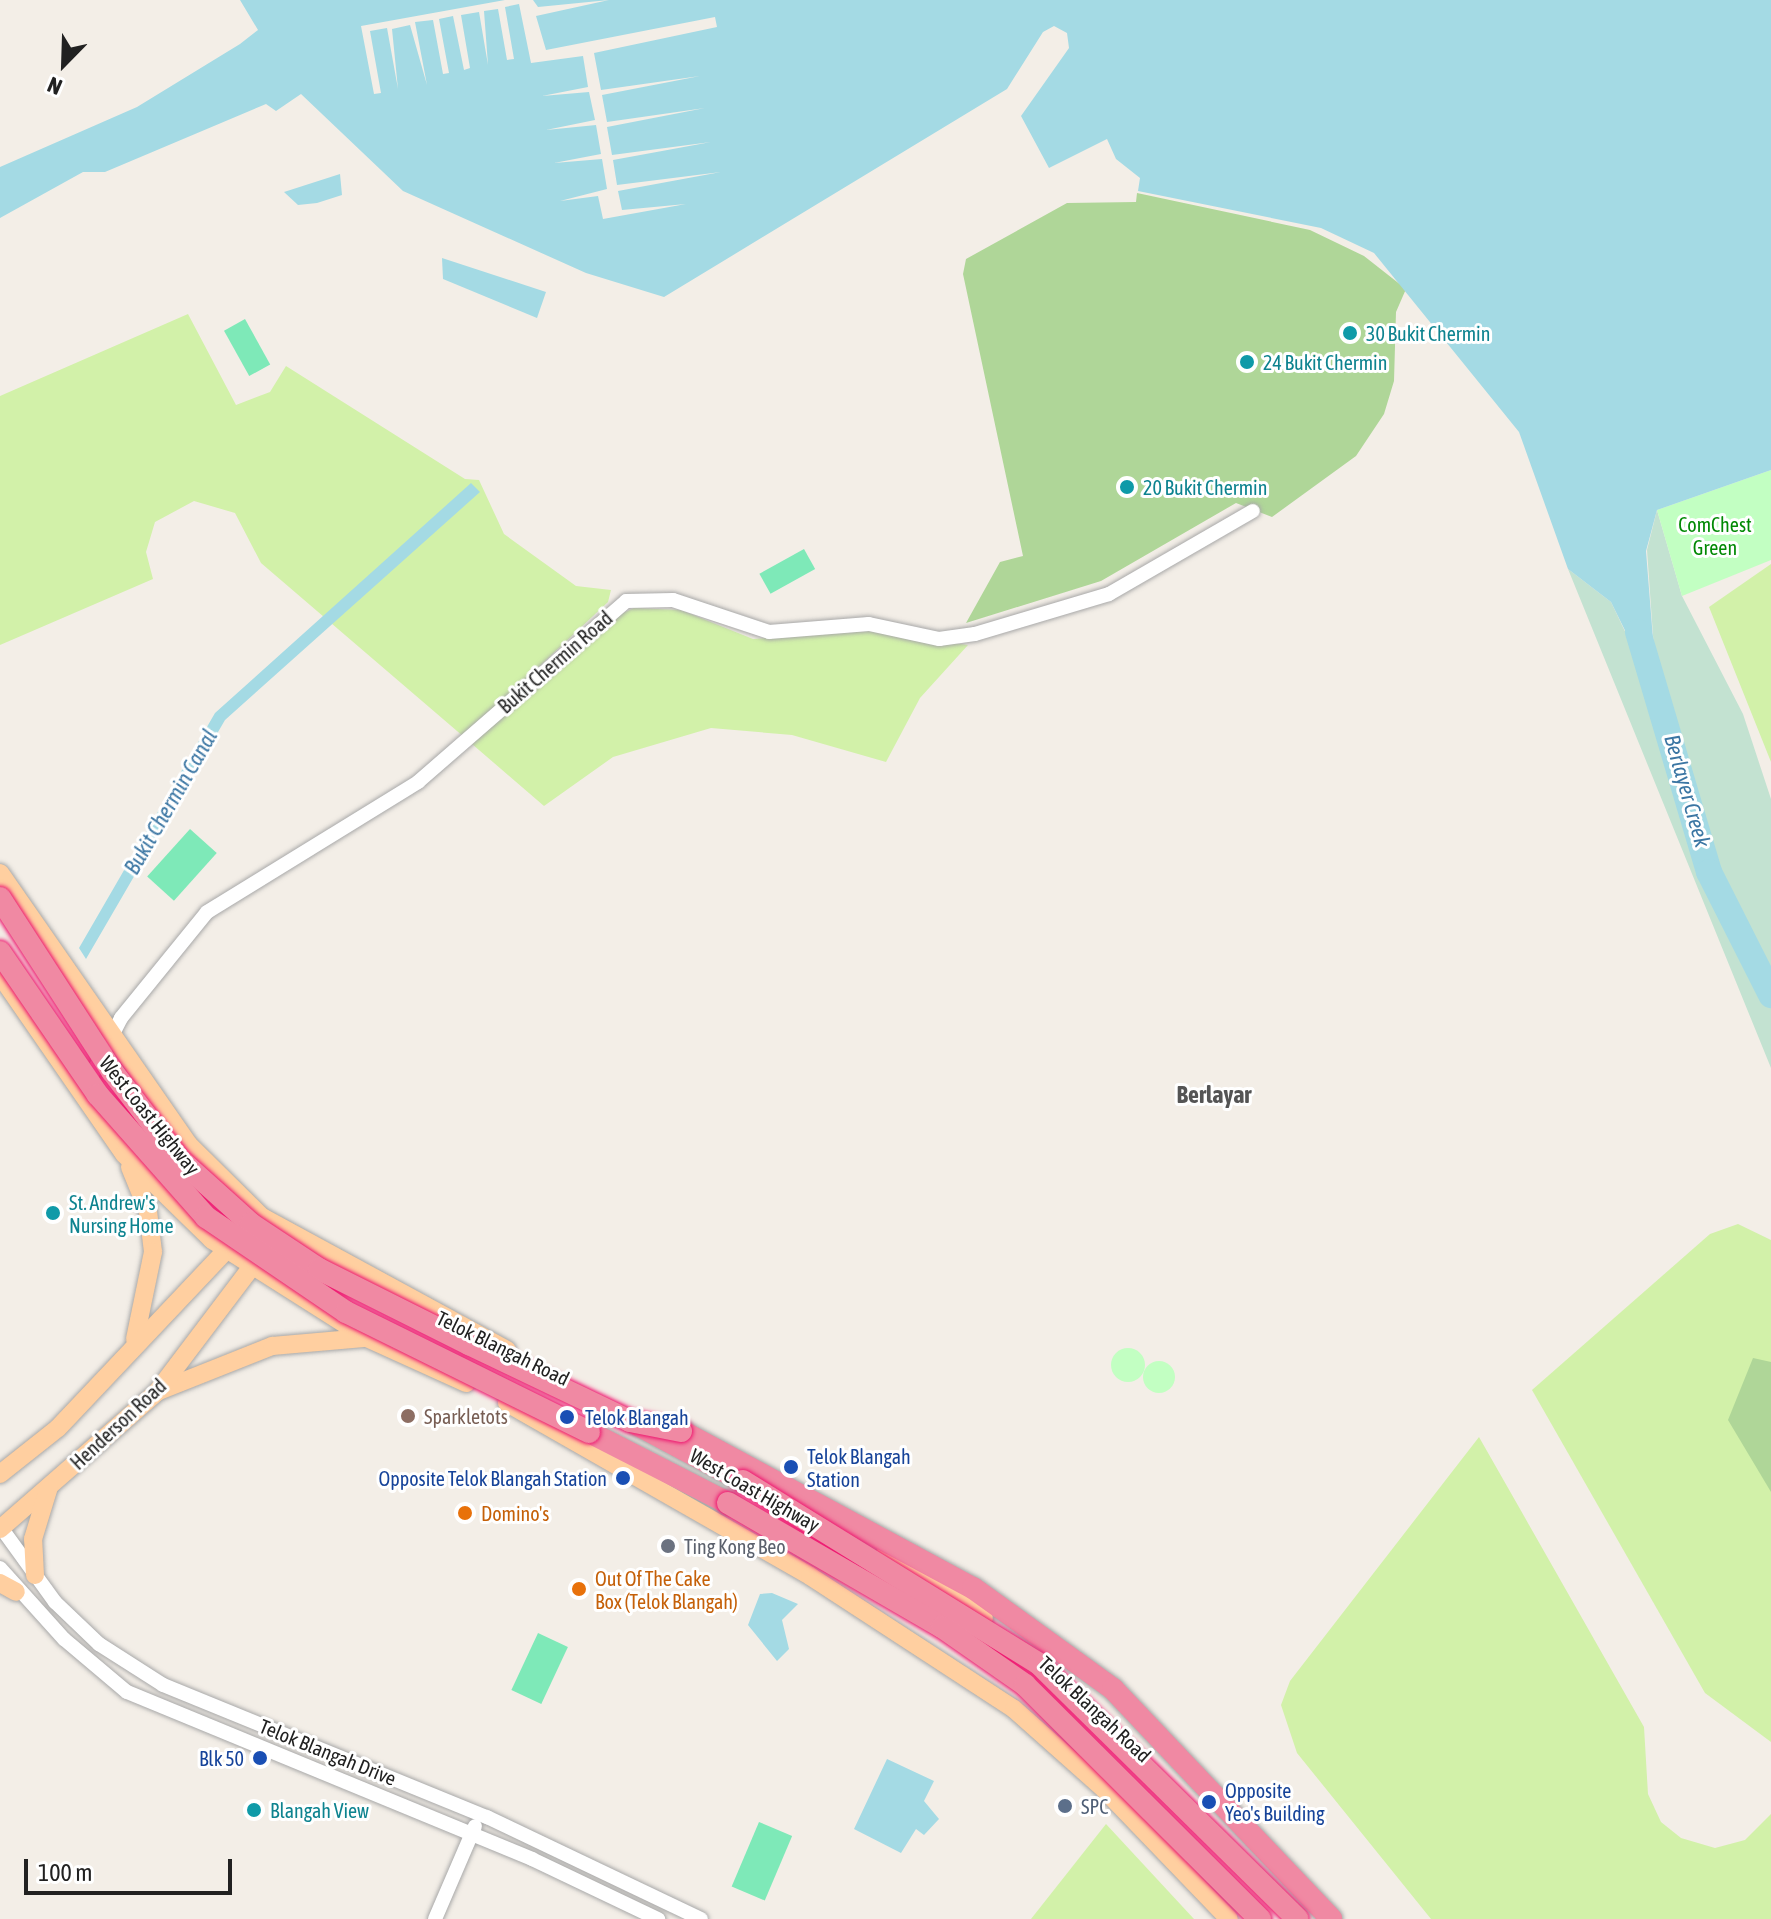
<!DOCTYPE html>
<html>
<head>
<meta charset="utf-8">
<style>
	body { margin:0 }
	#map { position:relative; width:1771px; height:1919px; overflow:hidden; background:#f3eee7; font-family:"Asap Condensed",sans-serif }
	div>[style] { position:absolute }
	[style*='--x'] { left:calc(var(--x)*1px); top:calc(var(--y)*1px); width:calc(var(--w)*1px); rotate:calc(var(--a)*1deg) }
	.grass>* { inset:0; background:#d2f1a9 }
	.forest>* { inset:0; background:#afd698 }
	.wetland>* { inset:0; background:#c3e2d1 }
	.park>* { inset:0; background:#c2ffc2 }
	.round { border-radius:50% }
	.pitch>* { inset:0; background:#7ee9b8; transform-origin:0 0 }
	.water>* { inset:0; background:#a4dae4 }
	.pier>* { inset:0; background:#f3eee7 }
	.river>* { height:26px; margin:-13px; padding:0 13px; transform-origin:13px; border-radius:13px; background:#a4dae4 }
	.roads { filter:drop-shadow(0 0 2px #a8a8a8) drop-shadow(0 0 2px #a8a8a8) }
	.minor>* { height:14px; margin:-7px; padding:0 7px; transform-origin:7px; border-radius:7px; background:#fff }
	.major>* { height:18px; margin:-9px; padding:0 9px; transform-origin:9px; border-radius:9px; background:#ffcfa0 }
	.highway>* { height:22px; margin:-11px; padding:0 11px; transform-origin:11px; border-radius:11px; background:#f089a3 }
	.bridges { filter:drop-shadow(0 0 2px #ee1770) drop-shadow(0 0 2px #ee1770) }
	.highway-bridge>* { height:22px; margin:-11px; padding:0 11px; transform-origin:11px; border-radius:11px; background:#f089a3 }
	.dots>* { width:22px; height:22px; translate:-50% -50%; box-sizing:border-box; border:4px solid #fff; border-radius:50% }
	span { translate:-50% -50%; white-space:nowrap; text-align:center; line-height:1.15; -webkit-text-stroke:6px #fff; paint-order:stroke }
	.culture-label { font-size:20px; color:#0d838f }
	.left { translate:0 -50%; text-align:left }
	.park-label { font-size:20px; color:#018903 }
	.street-label { font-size:20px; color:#212121 }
	.education-label { font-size:20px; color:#785e54 }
	.transit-label { font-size:20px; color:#164399 }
	.right { translate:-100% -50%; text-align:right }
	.food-label { font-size:20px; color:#c56008 }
	.worship-label { font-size:20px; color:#5b616d }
	.service-label { font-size:20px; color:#4e5e75 }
	.water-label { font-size:22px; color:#3b76a3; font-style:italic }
	.quarter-label { font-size:24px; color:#545454; font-weight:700 }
	.north { position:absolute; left:24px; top:24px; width:80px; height:80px; -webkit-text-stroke:6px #fff; paint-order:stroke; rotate:203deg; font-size:22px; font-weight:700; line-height:32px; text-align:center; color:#212121 }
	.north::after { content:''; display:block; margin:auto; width:28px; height:36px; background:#212121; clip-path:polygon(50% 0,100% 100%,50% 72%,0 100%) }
	.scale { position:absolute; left:24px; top:1859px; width:208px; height:36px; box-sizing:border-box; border:4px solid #212121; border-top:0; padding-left:10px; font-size:24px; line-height:28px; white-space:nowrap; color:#212121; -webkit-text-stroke:6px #fff; paint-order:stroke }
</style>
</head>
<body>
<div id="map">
	<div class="grass">
		<i style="clip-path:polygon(188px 314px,236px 405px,270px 392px,286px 366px,465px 479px,479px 480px,504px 534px,576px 586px,611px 590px,608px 602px,464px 737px,261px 563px,235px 513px,194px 501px,155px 522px,146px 552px,153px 579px,0 645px,0 396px)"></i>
		<i style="clip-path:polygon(1771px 564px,1771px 762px,1709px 607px)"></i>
		<i style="clip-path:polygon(634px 608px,681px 610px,753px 639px,868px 631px,968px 645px,920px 698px,886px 762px,792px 735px,711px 728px,613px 757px,544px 806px,472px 744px,612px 618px)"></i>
		<i style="clip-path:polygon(1738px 1224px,1771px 1240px,1771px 1742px,1705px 1693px,1532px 1390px,1710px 1234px)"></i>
		<i style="clip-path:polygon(1479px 1437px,1644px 1727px,1648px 1794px,1661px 1822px,1681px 1838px,1715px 1848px,1745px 1840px,1771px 1814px,1771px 1919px,1431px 1919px,1297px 1753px,1281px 1705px,1290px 1681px)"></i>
		<i style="clip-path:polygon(1106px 1824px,1194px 1919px,1031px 1919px)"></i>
	</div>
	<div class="forest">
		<i style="clip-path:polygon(1137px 193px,1310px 230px,1364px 256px,1406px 289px,1396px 312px,1394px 381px,1384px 414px,1356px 456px,1272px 517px,1236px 503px,1101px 581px,966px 623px,1000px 562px,1023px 556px,963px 274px,966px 259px,1067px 203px,1136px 202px)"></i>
		<i style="clip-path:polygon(1753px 1358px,1771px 1362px,1771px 1492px,1728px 1420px)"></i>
	</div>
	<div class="wetland">
		<i style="clip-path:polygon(1657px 510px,1682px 596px,1743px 714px,1771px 799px,1771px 1068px,1568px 569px,1611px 602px,1642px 667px,1655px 664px,1647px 550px)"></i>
	</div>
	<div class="park">
		<i style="clip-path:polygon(1771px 470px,1771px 560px,1682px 596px,1657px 510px)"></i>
		<i class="round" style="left:1111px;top:1348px;width:34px;height:34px"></i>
		<i class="round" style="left:1143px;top:1361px;width:32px;height:32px"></i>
	</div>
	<div class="pitch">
		<i style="left:245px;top:319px;width:52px;height:24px;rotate:61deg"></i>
		<i style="left:804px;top:549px;width:23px;height:51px;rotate:61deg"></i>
		<i style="left:190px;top:829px;width:36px;height:64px;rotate:42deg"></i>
		<i style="left:538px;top:1633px;width:33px;height:63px;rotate:25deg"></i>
		<i style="left:759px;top:1822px;width:36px;height:70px;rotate:23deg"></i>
	</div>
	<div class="water">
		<i style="clip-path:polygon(240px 0,1771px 0,1771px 470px,1657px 510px,1646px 551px,1655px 664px,1643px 667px,1611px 602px,1568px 569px,1519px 432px,1374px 253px,1321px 228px,1138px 191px,1140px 178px,1116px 159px,1107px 139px,1049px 168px,1021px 116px,1069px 48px,1067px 33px,1054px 26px,1043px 32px,1007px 89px,664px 297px,586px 273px,403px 191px,301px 94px,276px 111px,266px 104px,105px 172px,83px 172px,0 218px,0 167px,137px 107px,240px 44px,258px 30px)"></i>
		<i style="clip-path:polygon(340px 174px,342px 195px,317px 203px,298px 205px,284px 192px)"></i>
		<i style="clip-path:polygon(442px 258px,546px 292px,537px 318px,443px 279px)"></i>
		<i style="clip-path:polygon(471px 483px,480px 492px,225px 720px,86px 959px,79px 948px,215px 713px)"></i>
		<i style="clip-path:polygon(772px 1593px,798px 1604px,782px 1620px,789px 1649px,777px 1661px,748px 1625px,760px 1594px)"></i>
		<i style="clip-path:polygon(887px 1759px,934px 1781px,924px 1801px,939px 1819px,924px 1835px,916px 1829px,901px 1853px,854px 1829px)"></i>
	</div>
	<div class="pier">
		<i style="clip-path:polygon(505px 0,533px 0,538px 7px,609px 0,536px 16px,546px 50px,715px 17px,717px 27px,594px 53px,601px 90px,700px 76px,602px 95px,607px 122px,705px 108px,607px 127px,612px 155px,711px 142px,613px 160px,617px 185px,721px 172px,618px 191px,622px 210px,686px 204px,603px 219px,598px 196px,560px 201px,607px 189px,602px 159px,554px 163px,601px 154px,596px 125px,546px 130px,595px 120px,589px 92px,542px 96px,588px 87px,583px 56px,531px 63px,519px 4px,505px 7px,514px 59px,507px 60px,498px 9px,484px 11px,488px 65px,479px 12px,461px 15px,470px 68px,464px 70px,453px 16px,439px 19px,449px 73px,443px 74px,433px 20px,415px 22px,427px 85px,410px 25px,392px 29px,398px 89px,387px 28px,370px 31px,381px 93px,374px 94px,361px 26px)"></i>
	</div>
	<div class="river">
		<i style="--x:1638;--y:632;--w:250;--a:73.5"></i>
		<i style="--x:1709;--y:872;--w:138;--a:63.2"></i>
	</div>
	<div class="roads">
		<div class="minor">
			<i style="--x:87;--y:1084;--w:74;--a:-62.7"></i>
			<i style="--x:121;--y:1018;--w:136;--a:-50.9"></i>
			<i style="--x:207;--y:912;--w:248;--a:-31.6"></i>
			<i style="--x:418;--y:782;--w:276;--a:-41"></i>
			<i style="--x:626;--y:601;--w:47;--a:-1.2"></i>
			<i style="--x:673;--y:600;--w:101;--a:18.4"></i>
			<i style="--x:769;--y:632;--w:100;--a:-4.6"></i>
			<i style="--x:869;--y:624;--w:72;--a:12.1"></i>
			<i style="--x:939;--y:639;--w:36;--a:-8"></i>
			<i style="--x:975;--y:634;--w:140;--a:-16.6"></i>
			<i style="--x:1109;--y:594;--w:166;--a:-30"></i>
			<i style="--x:0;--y:1526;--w:94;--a:54.1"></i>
			<i style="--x:55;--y:1602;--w:61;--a:43.7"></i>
			<i style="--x:99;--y:1644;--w:76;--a:32.6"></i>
			<i style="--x:163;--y:1685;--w:350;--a:22.2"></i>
			<i style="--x:487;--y:1817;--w:237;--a:25.5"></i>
			<i style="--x:0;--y:1568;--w:96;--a:48"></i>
			<i style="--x:64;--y:1639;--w:82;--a:40.1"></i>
			<i style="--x:127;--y:1692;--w:438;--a:22.4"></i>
			<i style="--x:532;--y:1859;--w:140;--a:25.5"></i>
			<i style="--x:435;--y:1919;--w:101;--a:-66.7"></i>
		</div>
		<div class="major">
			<i style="--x:0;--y:873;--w:331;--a:55.2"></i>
			<i style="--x:189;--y:1145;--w:103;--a:44.6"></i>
			<i style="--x:262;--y:1217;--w:279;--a:28.5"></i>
			<i style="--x:0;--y:975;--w:218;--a:55.3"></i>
			<i style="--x:124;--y:1154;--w:123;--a:44.3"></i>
			<i style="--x:212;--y:1240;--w:183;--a:32.3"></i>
			<i style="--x:367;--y:1338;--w:109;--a:24.4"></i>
			<i style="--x:130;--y:1167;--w:48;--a:67.8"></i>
			<i style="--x:148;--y:1211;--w:41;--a:83"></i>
			<i style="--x:153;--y:1252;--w:89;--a:101.7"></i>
			<i style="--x:159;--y:1391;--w:122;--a:-21.7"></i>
			<i style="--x:272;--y:1346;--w:92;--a:-5"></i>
			<i style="--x:507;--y:1403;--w:349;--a:29.7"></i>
			<i style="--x:810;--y:1576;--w:244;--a:33.1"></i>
			<i style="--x:1014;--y:1709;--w:120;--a:41.6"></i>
			<i style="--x:1104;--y:1789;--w:180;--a:46.1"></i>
			<i style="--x:0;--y:1474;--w:74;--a:-38.4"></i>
			<i style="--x:58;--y:1428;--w:255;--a:-46.6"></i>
			<i style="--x:0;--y:1529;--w:208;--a:-41.1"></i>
			<i style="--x:157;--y:1392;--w:164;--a:-52.9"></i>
			<i style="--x:886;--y:1552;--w:118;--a:34"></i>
			<i style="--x:35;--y:1575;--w:36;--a:-93"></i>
			<i style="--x:33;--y:1539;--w:54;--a:-72.9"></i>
			<i style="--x:0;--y:1583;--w:18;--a:29"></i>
		</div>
		<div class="highway">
			<i style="--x:638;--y:1425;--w:119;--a:28.1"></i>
			<i style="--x:681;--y:1431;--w:332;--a:28.3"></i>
			<i style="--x:973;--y:1588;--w:173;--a:35.8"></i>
			<i style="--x:1113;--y:1689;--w:317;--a:46.5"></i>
			<i style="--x:589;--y:1432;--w:156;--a:27.1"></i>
		</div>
	</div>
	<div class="bridges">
		<div class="highway-bridge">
			<i style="--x:0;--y:898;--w:206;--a:57.1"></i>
			<i style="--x:112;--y:1071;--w:112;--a:52.6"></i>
			<i style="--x:180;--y:1160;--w:96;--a:42"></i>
			<i style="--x:251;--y:1224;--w:82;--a:33.5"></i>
			<i style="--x:319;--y:1269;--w:168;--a:26.6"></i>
			<i style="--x:469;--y:1344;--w:178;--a:25.6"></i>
			<i style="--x:630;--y:1421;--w:52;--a:11.1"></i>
			<i style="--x:0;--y:952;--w:173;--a:55.6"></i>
			<i style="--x:98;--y:1095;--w:163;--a:48.5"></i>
			<i style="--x:206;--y:1217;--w:169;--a:34.2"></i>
			<i style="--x:346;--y:1312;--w:271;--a:26.3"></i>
			<i style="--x:743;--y:1481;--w:348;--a:31.7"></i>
			<i style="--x:1039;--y:1664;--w:363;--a:44.6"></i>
			<i style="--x:728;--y:1503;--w:247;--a:30.1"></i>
			<i style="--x:942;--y:1627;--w:101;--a:34.9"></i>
			<i style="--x:1025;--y:1685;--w:332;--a:44.9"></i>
		</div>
	</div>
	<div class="dots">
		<i style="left:1350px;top:333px;background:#0f9aa8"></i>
		<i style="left:1247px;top:362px;background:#0f9aa8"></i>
		<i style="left:1127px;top:487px;background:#0f9aa8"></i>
		<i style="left:53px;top:1213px;background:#0f9aa8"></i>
		<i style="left:408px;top:1416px;background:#8d6e63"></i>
		<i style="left:567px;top:1417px;background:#1a4fb4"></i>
		<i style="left:791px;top:1467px;background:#1a4fb4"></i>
		<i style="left:623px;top:1478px;background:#1a4fb4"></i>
		<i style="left:465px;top:1513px;background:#e8710a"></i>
		<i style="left:668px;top:1546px;background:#6b7280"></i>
		<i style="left:579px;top:1589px;background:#e8710a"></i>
		<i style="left:260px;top:1758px;background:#1a4fb4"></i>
		<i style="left:1209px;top:1802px;background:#1a4fb4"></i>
		<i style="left:1065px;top:1806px;background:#5c6f8a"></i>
		<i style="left:254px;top:1810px;background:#0f9aa8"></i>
	</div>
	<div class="culture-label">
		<span class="left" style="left:1366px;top:333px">30 Bukit Chermin</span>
		<span class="left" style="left:1263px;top:362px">24 Bukit Chermin</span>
		<span class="left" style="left:1143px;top:487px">20 Bukit Chermin</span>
		<span class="left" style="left:69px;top:1214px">St. Andrew's<br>Nursing Home</span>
		<span class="left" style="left:270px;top:1810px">Blangah View</span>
	</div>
	<div class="park-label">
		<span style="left:1715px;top:536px">ComChest<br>Green</span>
	</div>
	<div class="street-label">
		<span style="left:555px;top:662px;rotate:-41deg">Bukit Chermin Road</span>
		<span style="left:150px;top:1115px;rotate:51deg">West Coast Highway</span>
		<span style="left:503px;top:1348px;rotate:26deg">Telok Blangah Road</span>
		<span style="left:118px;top:1424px;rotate:-43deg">Henderson Road</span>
		<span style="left:755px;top:1490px;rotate:30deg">West Coast Highway</span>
		<span style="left:1095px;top:1709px;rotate:43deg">Telok Blangah Road</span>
		<span style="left:328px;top:1752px;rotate:22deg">Telok Blangah Drive</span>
	</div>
	<div class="education-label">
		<span class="left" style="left:424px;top:1416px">Sparkletots</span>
	</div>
	<div class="transit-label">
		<span class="left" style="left:585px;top:1417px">Telok Blangah</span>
		<span class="left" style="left:807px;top:1468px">Telok Blangah<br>Station</span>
		<span class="right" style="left:607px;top:1478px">Opposite Telok Blangah Station</span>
		<span class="right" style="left:244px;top:1758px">Blk 50</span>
		<span class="left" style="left:1225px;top:1802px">Opposite<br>Yeo's Building</span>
	</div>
	<div class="food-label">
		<span class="left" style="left:481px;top:1513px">Domino's</span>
		<span class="left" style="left:595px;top:1590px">Out Of The Cake<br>Box (Telok Blangah)</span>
	</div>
	<div class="worship-label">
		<span class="left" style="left:684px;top:1546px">Ting Kong Beo</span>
	</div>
	<div class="service-label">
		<span class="left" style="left:1081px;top:1806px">SPC</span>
	</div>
	<div class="water-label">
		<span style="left:1687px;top:791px;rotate:74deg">Berlayer Creek</span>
		<span style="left:171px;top:802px;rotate:-60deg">Bukit Chermin Canal</span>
	</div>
	<div class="quarter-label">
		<span style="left:1214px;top:1095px">Berlayar</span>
	</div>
	<div class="north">N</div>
	<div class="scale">100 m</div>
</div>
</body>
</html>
